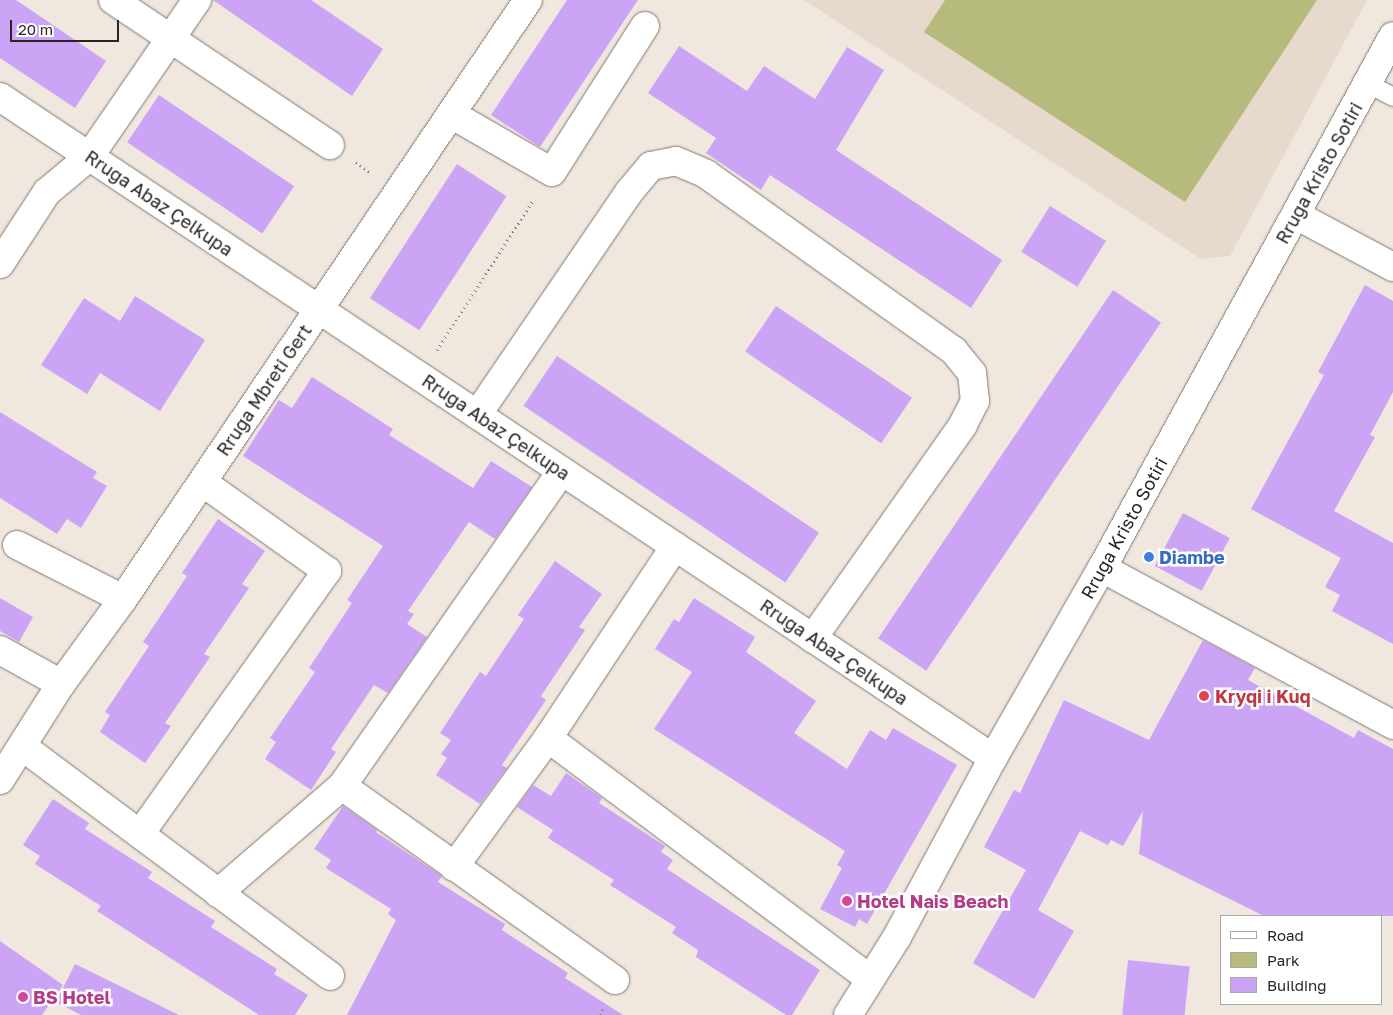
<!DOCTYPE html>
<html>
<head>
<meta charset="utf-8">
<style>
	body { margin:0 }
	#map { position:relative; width:1393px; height:1015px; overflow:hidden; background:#f0e7df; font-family:"Golos Text",sans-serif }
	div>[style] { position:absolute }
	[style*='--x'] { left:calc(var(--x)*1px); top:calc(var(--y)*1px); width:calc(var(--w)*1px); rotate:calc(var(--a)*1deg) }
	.built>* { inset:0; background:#e8d9cd }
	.green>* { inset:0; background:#b6bb7d }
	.building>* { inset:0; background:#cca4f6; transform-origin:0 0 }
	.path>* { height:3px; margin-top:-1.5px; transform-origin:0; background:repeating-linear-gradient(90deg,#837d77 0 1px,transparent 0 5px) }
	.roads { filter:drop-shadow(0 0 1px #807871) drop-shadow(0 0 1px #807871) }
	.service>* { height:18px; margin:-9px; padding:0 9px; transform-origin:9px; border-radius:9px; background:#fff }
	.minor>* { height:28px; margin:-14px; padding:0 14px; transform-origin:14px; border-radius:14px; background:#fff }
	.tertiary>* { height:28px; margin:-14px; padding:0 14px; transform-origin:14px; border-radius:14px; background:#fff }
	.dots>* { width:14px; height:14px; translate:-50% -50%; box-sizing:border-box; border:2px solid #fff; border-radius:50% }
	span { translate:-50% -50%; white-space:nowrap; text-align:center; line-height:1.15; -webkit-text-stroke:5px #fff; paint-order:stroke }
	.street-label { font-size:18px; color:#292522 }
	.shop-label { font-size:18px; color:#366cbe; font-weight:700 }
	.left { translate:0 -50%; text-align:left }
	.health-label { font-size:18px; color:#be3a42; font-weight:700 }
	.hotel-label { font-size:18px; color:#b23c85; font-weight:700 }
	.legend { position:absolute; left:1220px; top:915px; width:162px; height:90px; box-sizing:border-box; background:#fff; border:1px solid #a9a8a7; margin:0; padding:6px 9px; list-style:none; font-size:15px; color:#292522 }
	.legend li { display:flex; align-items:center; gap:10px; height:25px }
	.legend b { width:25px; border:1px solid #a9a8a7 }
	.scale { position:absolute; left:10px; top:20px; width:109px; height:22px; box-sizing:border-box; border:2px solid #292522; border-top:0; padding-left:6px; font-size:15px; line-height:18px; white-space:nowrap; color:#292522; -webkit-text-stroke:4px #fff; paint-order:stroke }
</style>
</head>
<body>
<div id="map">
	<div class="built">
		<i style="clip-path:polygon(804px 0,1367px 0,1230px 256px,1201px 259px)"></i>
	</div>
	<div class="green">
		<i style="clip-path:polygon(945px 0,1317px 0,1185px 202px,924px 32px)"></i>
	</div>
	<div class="building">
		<i style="clip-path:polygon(0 0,16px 0,106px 61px,75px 108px,0 58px)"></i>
		<i style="clip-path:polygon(213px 0,311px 0,383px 49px,352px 96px)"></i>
		<i style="clip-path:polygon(567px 0,638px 0,540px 147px,491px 115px)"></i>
		<i style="clip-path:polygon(679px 46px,747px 91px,764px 66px,815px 99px,847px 47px,884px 70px,836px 150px,1002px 260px,971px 308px,770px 175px,761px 190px,706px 153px,716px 138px,648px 93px)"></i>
		<i style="left:159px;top:95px;width:163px;height:57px;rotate:34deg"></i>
		<i style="left:457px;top:164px;width:59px;height:160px;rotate:33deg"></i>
		<i style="left:1050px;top:206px;width:66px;height:54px;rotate:32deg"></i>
		<i style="clip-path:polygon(1365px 285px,1393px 301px,1393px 392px,1370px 435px,1375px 437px,1334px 511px,1393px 543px,1393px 644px,1332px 611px,1340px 595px,1325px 587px,1341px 558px,1251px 509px,1324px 375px,1318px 372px)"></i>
		<i style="left:1113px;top:290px;width:58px;height:420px;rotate:34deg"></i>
		<i style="clip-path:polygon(135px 296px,205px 340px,160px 411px,100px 373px,87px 394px,41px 365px,84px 298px,120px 321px)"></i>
		<i style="left:776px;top:306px;width:164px;height:55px;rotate:34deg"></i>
		<i style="left:557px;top:356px;width:316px;height:60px;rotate:34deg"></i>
		<i style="clip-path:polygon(312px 377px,393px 429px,389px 435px,473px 488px,491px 461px,532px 487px,495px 539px,469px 522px,408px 611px,414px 614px,407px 624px,427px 637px,388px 693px,374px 685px,331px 749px,336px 752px,311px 790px,265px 759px,276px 742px,270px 738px,315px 672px,309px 668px,352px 603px,347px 600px,383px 546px,243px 456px,279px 400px,292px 408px)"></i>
		<i style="clip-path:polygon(0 412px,97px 472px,93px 478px,107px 486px,81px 528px,67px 519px,57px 534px,0 498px)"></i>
		<i style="left:1183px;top:513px;width:53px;height:60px;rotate:28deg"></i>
		<i style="clip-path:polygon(218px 519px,265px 551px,242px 584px,249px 588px,204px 654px,210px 657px,165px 723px,171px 726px,145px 763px,100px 732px,110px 715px,105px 712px,149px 646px,143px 642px,187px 576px,182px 573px)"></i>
		<i style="clip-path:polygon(555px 561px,602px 594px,579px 627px,585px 630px,541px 696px,546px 700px,502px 765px,507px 768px,480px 804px,436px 775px,447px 758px,441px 754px,451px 740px,440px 733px,480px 672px,486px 676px,524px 619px,518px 615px)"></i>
		<i style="clip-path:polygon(0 598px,33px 617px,19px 642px,0 631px)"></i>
		<i style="clip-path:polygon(694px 598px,755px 637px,746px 652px,816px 701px,794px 733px,847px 769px,870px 730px,886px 740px,893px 728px,957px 765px,867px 924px,859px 919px,855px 927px,820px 909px,842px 868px,837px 865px,845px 851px,654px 729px,692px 672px,655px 649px,674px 619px,679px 622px)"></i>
		<i style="clip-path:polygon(1203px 640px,1255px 668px,1248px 680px,1354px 738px,1358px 730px,1393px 749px,1393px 916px,1264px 916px,1139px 854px,1143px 811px,1123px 846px,1111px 840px,1108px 845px,1080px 831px,1038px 910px,1074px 931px,1034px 999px,973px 963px,1026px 870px,984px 847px,1014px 790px,1020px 793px,1064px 700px,1149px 740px)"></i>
		<i style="clip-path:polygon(566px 773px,602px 798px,599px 803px,665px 846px,661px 852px,673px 860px,667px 869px,820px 970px,792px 1015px,786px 1015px,696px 957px,698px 950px,672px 933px,676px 927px,610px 885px,614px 880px,548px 838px,553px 830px,517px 807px,533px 785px,551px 796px)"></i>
		<i style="clip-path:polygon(53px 799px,89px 823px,85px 829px,152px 872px,148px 878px,215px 921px,211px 927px,277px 969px,274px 974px,308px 995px,295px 1015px,259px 1015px,97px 911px,101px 906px,35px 864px,40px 856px,23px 845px)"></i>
		<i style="clip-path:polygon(343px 806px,377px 830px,376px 832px,442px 876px,438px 882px,505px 924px,502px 930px,568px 973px,565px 978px,623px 1015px,347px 1015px,396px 920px,388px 914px,391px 909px,326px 868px,331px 860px,314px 849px)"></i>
		<i style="clip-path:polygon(0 941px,63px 985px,42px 1015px,0 1015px)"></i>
		<i style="left:1128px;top:960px;width:62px;height:55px;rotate:6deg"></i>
		<i style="clip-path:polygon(75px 964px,179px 1015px,81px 1015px,56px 1002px)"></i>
	</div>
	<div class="path">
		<i style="--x:356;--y:162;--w:19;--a:36"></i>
		<i style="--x:437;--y:350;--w:179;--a:-57.3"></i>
		<i style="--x:601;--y:1015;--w:7;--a:-74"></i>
	</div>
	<div class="roads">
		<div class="service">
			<i style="--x:1367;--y:83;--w:30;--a:28"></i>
		</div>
		<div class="minor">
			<i style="--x:113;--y:0;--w:261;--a:33.8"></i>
			<i style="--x:451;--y:114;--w:116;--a:29.9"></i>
			<i style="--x:552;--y:172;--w:173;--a:-57.5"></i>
			<i style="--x:1296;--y:215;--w:110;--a:28.2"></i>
			<i style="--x:0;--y:264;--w:86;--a:-56.9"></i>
			<i style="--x:47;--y:192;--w:55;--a:-39.8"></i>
			<i style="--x:89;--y:157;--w:191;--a:-55.5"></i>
			<i style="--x:477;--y:415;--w:270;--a:-55.7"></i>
			<i style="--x:629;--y:192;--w:34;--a:-50"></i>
			<i style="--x:651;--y:166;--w:25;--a:-11"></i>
			<i style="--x:676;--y:161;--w:33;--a:23"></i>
			<i style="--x:706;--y:174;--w:305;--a:35.5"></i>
			<i style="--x:954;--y:351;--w:28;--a:51"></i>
			<i style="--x:972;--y:373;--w:28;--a:84"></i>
			<i style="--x:975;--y:401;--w:27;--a:117"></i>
			<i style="--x:963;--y:425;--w:261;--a:125.2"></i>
			<i style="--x:17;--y:545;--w:119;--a:27"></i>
			<i style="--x:1102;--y:568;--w:331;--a:28.3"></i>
			<i style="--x:0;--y:650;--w:70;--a:29.1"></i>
			<i style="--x:548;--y:738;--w:401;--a:36.8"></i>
			<i style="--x:23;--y:747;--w:383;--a:36.7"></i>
			<i style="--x:0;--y:780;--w:114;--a:-57.6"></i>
			<i style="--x:61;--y:684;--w:105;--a:-53.9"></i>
			<i style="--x:123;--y:599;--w:723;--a:-55.94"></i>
			<i style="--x:342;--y:786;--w:335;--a:35.4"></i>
			<i style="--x:140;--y:834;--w:323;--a:-54.6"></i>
			<i style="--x:327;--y:571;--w:153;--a:-144.5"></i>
			<i style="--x:454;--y:867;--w:160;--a:-53.9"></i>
			<i style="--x:548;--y:738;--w:230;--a:-56.5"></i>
			<i style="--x:218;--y:893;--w:164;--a:-40.8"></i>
			<i style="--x:342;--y:786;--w:384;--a:-55.1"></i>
		</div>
		<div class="tertiary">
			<i style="--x:0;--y:97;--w:1193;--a:33.65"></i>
			<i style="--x:848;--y:1015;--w:92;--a:-57.9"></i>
			<i style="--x:897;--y:937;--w:203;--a:-61.8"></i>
			<i style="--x:993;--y:758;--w:219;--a:-60.2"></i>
			<i style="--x:1102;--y:568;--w:606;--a:-61.32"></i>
		</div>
	</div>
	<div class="dots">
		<i style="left:1149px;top:557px;background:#3f7fe0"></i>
		<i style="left:1204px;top:696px;background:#e0444e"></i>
		<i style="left:847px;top:901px;background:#d1479c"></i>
		<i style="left:23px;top:997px;background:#d1479c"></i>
	</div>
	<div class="street-label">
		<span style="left:1319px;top:173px;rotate:-61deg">Rruga Kristo Sotiri</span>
		<span style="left:159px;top:203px;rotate:34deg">Rruga Abaz Çelkupa</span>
		<span style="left:264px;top:390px;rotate:-56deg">Rruga Mbreti Gert</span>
		<span style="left:496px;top:427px;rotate:34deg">Rruga Abaz Çelkupa</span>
		<span style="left:1124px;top:528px;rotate:-61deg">Rruga Kristo Sotiri</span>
		<span style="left:834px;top:652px;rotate:34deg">Rruga Abaz Çelkupa</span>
	</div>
	<div class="shop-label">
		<span class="left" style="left:1159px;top:557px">Diambe</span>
	</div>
	<div class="health-label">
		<span class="left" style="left:1215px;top:696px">Kryqi i Kuq</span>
	</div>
	<div class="hotel-label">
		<span class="left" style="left:857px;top:901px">Hotel Nais Beach</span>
		<span class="left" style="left:33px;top:997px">BS Hotel</span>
	</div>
	<ul class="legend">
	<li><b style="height:6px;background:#fff"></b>Road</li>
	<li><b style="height:14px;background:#b6bb7d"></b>Park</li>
	<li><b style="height:14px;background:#cca4f6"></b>Building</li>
	</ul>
	<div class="scale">20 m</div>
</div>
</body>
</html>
